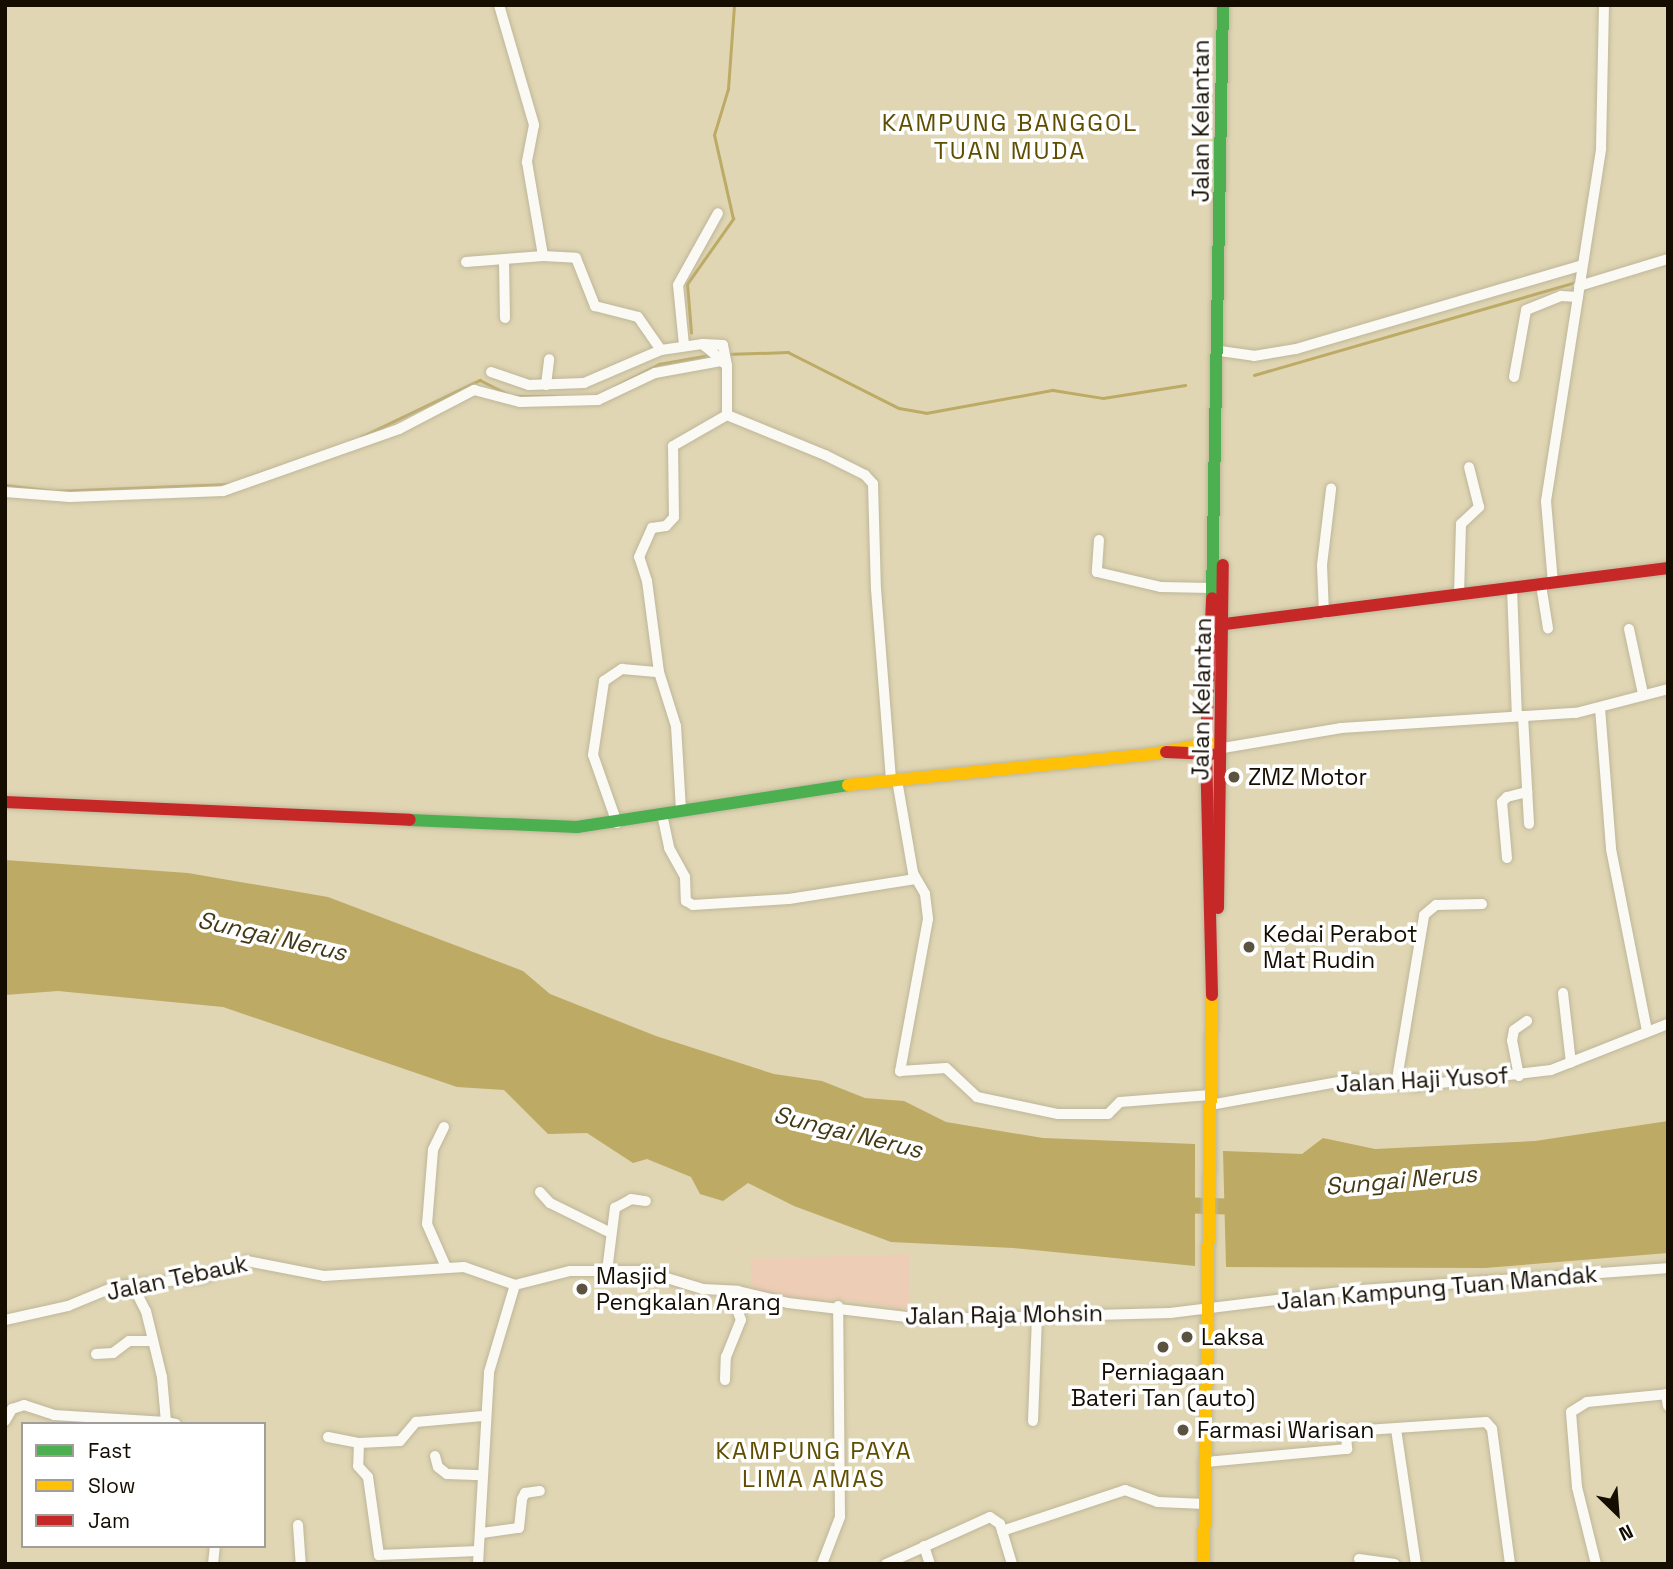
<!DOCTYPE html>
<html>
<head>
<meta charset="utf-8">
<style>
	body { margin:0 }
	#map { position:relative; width:1673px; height:1569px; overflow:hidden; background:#e0d6b3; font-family:"Space Grotesk",sans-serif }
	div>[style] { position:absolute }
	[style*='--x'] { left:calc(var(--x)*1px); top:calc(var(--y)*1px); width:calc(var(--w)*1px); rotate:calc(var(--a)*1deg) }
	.green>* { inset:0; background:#edcdb6 }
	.water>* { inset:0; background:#bdaa65 }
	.stream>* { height:2.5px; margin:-1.25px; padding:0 1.25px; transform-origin:1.25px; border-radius:1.25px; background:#bdaa65 }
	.river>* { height:16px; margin:-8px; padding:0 8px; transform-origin:8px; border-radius:8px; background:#bdaa65 }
	.roads { filter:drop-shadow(0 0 2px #beb69a) drop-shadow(0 0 2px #beb69a) }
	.street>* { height:10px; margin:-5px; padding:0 5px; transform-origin:5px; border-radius:5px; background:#faf9f4 }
	.fast>* { height:12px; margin:-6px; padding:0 6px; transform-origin:6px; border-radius:6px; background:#4caf50 }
	.slow>* { height:12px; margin:-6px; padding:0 6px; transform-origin:6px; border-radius:6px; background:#ffc107 }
	.jam>* { height:12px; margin:-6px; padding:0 6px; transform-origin:6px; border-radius:6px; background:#c62828 }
	.dots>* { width:19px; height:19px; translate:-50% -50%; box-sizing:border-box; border:4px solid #fff; border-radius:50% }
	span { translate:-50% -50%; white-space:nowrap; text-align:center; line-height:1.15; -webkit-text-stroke:7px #fff; paint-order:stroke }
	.street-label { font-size:23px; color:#140d00 }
	.poi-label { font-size:23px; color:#140d00 }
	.left { translate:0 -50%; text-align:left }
	.neighbourhood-label { font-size:24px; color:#5f4e01; letter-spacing:2px }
	.water-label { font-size:24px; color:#433915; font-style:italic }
	.frame { position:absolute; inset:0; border:7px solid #140d00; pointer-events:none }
	.legend { position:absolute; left:21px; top:1422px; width:245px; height:126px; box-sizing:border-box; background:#fff; border:2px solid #a19e99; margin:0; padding:9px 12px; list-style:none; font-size:21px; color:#140d00 }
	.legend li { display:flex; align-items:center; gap:14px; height:35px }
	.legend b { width:35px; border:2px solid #a19e99 }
	.north { position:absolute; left:1582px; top:1478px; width:70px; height:70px; -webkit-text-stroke:5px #fff; paint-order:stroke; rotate:155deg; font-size:19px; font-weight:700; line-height:28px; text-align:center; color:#140d00 }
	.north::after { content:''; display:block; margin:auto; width:24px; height:32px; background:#140d00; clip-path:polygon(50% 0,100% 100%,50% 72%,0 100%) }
</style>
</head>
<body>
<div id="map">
	<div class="green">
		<i style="clip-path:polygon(910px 1254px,909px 1309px,841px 1299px,792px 1300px,752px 1288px,750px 1259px)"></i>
	</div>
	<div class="water">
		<i style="clip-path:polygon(5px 860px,188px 873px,328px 897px,523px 971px,550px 994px,656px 1036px,774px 1074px,822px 1081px,865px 1098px,904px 1101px,946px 1122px,1043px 1138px,1195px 1144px,1195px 1266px,1013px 1248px,891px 1242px,794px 1206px,748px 1183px,723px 1201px,700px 1194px,691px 1177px,647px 1159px,633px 1163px,587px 1133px,548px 1134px,504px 1090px,457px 1087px,223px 1007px,58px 991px,5px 995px)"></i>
		<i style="clip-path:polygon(1668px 1121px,1668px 1253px,1485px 1268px,1226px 1267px,1223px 1151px,1302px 1154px,1323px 1138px,1375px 1149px,1535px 1141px)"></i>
	</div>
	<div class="stream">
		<i style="--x:691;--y:333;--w:49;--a:-94.7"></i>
		<i style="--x:687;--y:284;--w:80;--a:-54.7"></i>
		<i style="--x:733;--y:219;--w:86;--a:-102.7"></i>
		<i style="--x:714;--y:135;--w:48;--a:-73.1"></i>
		<i style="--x:728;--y:89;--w:84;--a:-85.9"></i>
		<i style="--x:726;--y:354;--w:62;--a:-1.8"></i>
		<i style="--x:788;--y:352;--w:124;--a:26.8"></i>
		<i style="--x:899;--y:408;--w:27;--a:10"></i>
		<i style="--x:926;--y:413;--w:129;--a:-10.3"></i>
		<i style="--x:1053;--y:390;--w:51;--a:9.1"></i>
		<i style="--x:1103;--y:398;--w:83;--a:-9"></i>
		<i style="--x:1254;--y:375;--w:336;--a:-16.1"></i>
		<i style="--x:614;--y:387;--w:51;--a:-27.1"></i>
		<i style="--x:659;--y:364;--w:51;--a:-10.2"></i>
		<i style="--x:361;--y:437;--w:132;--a:-25.6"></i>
		<i style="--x:480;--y:380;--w:35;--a:27"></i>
		<i style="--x:511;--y:396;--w:44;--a:0"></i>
		<i style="--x:249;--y:477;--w:39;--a:-19"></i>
		<i style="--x:5;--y:485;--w:49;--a:7"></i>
		<i style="--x:54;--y:491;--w:176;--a:-2.3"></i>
	</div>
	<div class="river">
		<i style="--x:1175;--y:1205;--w:68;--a:1.7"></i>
	</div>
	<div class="roads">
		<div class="street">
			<i style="--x:499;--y:5;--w:125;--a:73.7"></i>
			<i style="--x:534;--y:125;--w:38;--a:101"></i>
			<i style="--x:527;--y:162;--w:95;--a:80.3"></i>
			<i style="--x:543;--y:256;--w:33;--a:3"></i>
			<i style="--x:576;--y:258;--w:52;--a:68.4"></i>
			<i style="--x:595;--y:306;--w:44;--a:14.3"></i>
			<i style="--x:638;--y:317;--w:40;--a:55.1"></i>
			<i style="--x:661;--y:350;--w:41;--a:-8.3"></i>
			<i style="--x:702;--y:344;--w:10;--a:37"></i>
			<i style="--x:710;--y:350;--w:23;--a:43"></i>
			<i style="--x:727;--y:366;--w:49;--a:90"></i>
			<i style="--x:727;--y:415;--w:106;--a:22.2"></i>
			<i style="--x:825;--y:455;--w:45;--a:26.6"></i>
			<i style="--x:865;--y:475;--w:12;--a:48"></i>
			<i style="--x:873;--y:484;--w:105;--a:88.4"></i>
			<i style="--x:876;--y:589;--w:192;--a:85.5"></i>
			<i style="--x:504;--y:261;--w:57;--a:89"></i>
			<i style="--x:466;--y:262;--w:77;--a:-4.5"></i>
			<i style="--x:1579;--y:286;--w:93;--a:-16.9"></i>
			<i style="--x:703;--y:344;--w:20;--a:3"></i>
			<i style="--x:723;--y:345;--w:21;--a:79"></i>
			<i style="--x:684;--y:345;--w:60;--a:-95.7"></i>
			<i style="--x:678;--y:285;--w:82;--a:-60.9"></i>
			<i style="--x:1220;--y:351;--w:34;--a:8"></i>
			<i style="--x:1254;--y:356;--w:43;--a:-9.5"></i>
			<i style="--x:1296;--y:349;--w:296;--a:-16.3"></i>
			<i style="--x:491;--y:372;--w:40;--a:18.9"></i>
			<i style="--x:529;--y:385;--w:55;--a:-2.1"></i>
			<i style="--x:584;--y:383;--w:84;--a:-23.2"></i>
			<i style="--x:1514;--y:377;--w:68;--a:-79.8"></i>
			<i style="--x:1526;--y:310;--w:38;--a:-22"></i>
			<i style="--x:1561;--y:296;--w:17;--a:3"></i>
			<i style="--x:546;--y:385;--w:26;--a:-83"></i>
			<i style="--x:5;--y:492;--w:65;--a:4.4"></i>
			<i style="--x:70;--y:497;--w:153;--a:-2.2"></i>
			<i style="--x:223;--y:491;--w:187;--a:-19.4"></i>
			<i style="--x:399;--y:429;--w:85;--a:-27.5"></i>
			<i style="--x:474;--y:390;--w:48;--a:14.6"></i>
			<i style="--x:520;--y:402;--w:78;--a:-1.5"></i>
			<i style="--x:598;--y:400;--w:63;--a:-25.3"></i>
			<i style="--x:655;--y:373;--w:67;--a:-10.3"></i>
			<i style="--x:1099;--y:540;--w:32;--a:94"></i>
			<i style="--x:1097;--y:572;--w:66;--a:13.2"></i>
			<i style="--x:1161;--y:587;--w:50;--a:1.1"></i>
			<i style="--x:1553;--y:583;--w:82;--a:-94.9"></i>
			<i style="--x:1546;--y:501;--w:357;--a:-81.1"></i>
			<i style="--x:1601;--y:148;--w:143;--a:-88.8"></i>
			<i style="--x:1541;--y:585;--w:44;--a:80.8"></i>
			<i style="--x:1512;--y:588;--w:128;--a:87.8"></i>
			<i style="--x:1459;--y:595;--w:71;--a:-88.4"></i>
			<i style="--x:1461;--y:524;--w:25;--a:-43"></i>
			<i style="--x:1479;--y:507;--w:41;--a:-104"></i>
			<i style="--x:1324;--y:613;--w:48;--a:-92.4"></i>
			<i style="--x:1322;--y:565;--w:77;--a:-83.2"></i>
			<i style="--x:1629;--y:629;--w:66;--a:77.8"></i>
			<i style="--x:1600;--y:708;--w:141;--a:85.5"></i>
			<i style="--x:1611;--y:849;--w:185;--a:78.8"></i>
			<i style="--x:1523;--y:716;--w:108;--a:86.8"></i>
			<i style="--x:1223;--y:748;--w:120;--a:-9.6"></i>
			<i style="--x:1341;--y:728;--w:235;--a:-3.7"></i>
			<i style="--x:1576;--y:713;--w:95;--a:-14.6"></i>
			<i style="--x:897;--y:780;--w:94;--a:80.2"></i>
			<i style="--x:913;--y:873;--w:24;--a:60"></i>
			<i style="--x:925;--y:894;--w:25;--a:83"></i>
			<i style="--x:928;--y:919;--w:155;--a:100.4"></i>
			<i style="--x:900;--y:1071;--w:46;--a:-3.7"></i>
			<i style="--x:946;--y:1068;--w:42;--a:43.1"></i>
			<i style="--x:977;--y:1097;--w:83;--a:11.9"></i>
			<i style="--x:1058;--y:1114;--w:50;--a:0"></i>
			<i style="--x:1108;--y:1114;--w:17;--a:-45"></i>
			<i style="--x:1120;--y:1102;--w:90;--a:-4.4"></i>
			<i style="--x:681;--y:810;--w:84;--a:-93.4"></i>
			<i style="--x:676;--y:726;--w:57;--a:-107.5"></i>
			<i style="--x:659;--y:672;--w:92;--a:-97.5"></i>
			<i style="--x:647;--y:581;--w:25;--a:-108"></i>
			<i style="--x:639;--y:557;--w:32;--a:-66"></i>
			<i style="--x:652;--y:528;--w:14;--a:-8"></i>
			<i style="--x:666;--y:526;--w:12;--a:-48"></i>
			<i style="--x:674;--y:517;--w:71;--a:-90.8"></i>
			<i style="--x:673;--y:446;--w:62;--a:-29.9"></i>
			<i style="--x:662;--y:814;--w:35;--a:78"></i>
			<i style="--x:669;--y:848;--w:33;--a:61"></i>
			<i style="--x:685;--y:877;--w:24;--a:88"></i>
			<i style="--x:686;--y:901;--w:8;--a:30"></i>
			<i style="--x:693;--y:905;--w:96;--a:-3.6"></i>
			<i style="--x:789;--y:899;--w:128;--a:-9"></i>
			<i style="--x:617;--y:823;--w:72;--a:-109.4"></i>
			<i style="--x:593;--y:755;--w:75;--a:-81.5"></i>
			<i style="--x:604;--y:681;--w:22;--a:-34"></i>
			<i style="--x:622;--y:669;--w:37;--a:5"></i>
			<i style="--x:1507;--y:858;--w:56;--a:-95.1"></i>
			<i style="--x:1502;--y:802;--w:7;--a:-45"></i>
			<i style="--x:1507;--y:797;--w:21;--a:-14"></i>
			<i style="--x:1563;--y:993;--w:70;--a:83.5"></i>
			<i style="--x:1519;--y:1076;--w:36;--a:-101"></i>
			<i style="--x:1512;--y:1041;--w:11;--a:-80"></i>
			<i style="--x:1514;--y:1030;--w:16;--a:-35"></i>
			<i style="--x:1396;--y:1085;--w:172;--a:-80.6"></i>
			<i style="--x:1424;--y:915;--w:16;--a:-40"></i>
			<i style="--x:1436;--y:905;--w:46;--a:-1.2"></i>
			<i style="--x:1210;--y:1105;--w:146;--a:-10.2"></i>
			<i style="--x:1354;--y:1079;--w:61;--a:6.5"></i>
			<i style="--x:1415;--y:1086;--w:137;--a:-6.7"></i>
			<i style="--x:1551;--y:1070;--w:126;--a:-21.5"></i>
			<i style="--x:444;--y:1127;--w:25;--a:116"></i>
			<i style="--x:433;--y:1150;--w:74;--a:94.6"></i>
			<i style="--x:427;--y:1224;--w:47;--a:66.2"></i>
			<i style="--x:540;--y:1192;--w:15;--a:48"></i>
			<i style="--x:550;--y:1203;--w:68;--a:26.2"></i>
			<i style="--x:607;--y:1271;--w:64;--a:-82.8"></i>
			<i style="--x:615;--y:1208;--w:18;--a:-29"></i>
			<i style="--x:631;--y:1199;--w:15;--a:8"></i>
			<i style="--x:132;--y:1284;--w:30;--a:63"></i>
			<i style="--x:146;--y:1311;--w:68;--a:76.4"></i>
			<i style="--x:162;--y:1377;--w:45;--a:84.9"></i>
			<i style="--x:166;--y:1422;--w:10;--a:11"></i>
			<i style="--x:515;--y:1285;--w:57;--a:-14.3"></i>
			<i style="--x:570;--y:1271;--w:74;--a:0"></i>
			<i style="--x:644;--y:1271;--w:62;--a:17"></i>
			<i style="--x:703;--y:1289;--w:35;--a:3"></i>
			<i style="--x:738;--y:1291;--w:51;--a:13.5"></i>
			<i style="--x:788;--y:1303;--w:128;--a:6.7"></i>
			<i style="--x:915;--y:1318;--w:66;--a:0"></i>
			<i style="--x:981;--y:1318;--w:189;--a:-1.5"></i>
			<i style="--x:1170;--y:1313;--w:180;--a:-7"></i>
			<i style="--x:1349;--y:1291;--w:320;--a:-4.1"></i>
			<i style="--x:5;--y:1320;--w:65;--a:-12.5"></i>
			<i style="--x:68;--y:1306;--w:52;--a:-22.6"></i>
			<i style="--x:116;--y:1286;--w:86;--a:-5.3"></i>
			<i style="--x:202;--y:1278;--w:48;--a:-20.7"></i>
			<i style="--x:247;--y:1261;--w:78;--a:11"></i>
			<i style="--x:324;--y:1276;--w:140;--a:-3.7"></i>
			<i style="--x:464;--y:1267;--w:54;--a:19.4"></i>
			<i style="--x:96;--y:1354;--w:17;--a:-3"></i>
			<i style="--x:113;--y:1353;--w:20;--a:-37"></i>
			<i style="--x:129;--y:1341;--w:22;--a:0"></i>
			<i style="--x:725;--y:1380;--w:23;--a:-88"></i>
			<i style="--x:726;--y:1357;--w:40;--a:-68"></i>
			<i style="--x:741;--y:1320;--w:31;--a:-111"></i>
			<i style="--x:1666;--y:1394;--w:12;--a:81"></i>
			<i style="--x:5;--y:1421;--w:14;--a:-60"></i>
			<i style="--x:12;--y:1409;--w:13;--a:-18"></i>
			<i style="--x:24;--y:1405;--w:32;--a:18"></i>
			<i style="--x:54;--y:1415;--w:112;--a:3.6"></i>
			<i style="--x:1033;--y:1421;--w:106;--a:-87.8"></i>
			<i style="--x:1396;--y:1429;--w:136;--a:81.6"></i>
			<i style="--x:328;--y:1437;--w:32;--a:11"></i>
			<i style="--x:359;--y:1443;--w:41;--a:-2.8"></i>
			<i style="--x:400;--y:1441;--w:25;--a:-50"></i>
			<i style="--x:416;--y:1422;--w:67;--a:-5.1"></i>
			<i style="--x:359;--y:1443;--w:23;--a:92"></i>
			<i style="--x:358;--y:1466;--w:15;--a:48"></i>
			<i style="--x:368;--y:1477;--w:79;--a:82"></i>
			<i style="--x:379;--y:1555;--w:99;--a:-2.3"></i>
			<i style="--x:435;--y:1456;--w:11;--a:75"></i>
			<i style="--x:438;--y:1467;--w:11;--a:38"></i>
			<i style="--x:447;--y:1474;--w:35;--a:2"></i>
			<i style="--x:1206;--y:1462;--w:142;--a:-5.3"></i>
			<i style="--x:1347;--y:1449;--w:17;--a:-93"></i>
			<i style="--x:1346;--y:1432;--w:5;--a:-11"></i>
			<i style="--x:1351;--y:1431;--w:135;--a:-3.8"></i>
			<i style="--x:1486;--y:1422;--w:9;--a:49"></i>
			<i style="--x:1492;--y:1429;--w:136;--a:82.4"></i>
			<i style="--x:298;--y:1525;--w:39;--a:86"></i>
			<i style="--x:1002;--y:1531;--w:130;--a:-18.4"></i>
			<i style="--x:1125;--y:1490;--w:35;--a:20"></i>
			<i style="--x:1158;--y:1502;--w:47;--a:2.4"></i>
			<i style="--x:482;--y:1533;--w:37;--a:-8"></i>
			<i style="--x:519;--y:1528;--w:29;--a:-84"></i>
			<i style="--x:522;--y:1499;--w:7;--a:-63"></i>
			<i style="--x:525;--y:1493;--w:15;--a:-8"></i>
			<i style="--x:924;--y:1546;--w:19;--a:72"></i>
			<i style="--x:1359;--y:1559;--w:36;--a:8"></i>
			<i style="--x:213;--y:1564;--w:18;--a:-84"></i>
			<i style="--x:478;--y:1564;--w:192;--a:-86.7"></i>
			<i style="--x:489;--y:1372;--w:91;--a:-73.4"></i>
			<i style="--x:822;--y:1564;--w:50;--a:-69"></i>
			<i style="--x:840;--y:1517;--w:211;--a:-90.5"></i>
			<i style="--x:886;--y:1564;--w:114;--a:-24.3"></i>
			<i style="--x:990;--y:1517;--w:12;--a:35"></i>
			<i style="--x:1000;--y:1524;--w:42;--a:73.3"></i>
			<i style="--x:1596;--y:1564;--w:79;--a:-103.9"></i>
			<i style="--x:1577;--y:1487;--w:75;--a:-94.6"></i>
			<i style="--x:1571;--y:1412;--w:19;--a:-32"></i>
			<i style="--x:1587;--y:1402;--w:81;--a:-5.6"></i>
		</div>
		<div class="fast">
			<i style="--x:1212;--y:598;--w:593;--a:-88.94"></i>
			<i style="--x:410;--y:820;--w:167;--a:2.4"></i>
			<i style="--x:577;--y:827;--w:274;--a:-8.8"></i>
		</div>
		<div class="slow">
			<i style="--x:848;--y:785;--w:306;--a:-5.8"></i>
			<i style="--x:1152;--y:754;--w:61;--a:-10.4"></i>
			<i style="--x:1204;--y:1564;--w:569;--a:-89.19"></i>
		</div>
		<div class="jam">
			<i style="--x:1217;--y:625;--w:455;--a:-7.2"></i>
			<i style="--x:1166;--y:752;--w:45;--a:2.5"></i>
			<i style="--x:5;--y:802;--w:405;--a:2.5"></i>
			<i style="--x:1218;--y:908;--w:343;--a:-89.2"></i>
			<i style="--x:1212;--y:995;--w:252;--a:-91.4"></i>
			<i style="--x:1206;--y:743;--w:145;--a:-87.6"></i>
		</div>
	</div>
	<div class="dots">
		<i style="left:1234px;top:777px;background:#5b533f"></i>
		<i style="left:1249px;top:947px;background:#5b533f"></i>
		<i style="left:582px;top:1289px;background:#5b533f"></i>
		<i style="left:1187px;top:1337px;background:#5b533f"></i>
		<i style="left:1163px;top:1347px;background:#5b533f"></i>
		<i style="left:1183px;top:1430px;background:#5b533f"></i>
	</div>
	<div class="street-label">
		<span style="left:1201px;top:121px;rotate:-90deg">Jalan Kelantan</span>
		<span style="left:1202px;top:699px;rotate:-89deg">Jalan Kelantan</span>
		<span style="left:1422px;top:1080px;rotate:-3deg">Jalan Haji Yusof</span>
		<span style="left:177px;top:1278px;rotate:-12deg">Jalan Tebauk</span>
		<span style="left:1437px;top:1288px;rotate:-5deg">Jalan Kampung Tuan Mandak</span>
		<span style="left:1004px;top:1315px;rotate:-1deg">Jalan Raja Mohsin</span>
	</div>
	<div class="poi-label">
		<span class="left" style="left:1248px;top:777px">ZMZ Motor</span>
		<span class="left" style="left:1263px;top:947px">Kedai Perabot<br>Mat Rudin</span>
		<span class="left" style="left:596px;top:1289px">Masjid<br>Pengkalan Arang</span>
		<span class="left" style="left:1201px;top:1337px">Laksa</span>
		<span style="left:1163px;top:1385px">Perniagaan<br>Bateri Tan (auto)</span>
		<span class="left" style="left:1197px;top:1430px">Farmasi Warisan</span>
	</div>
	<div class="neighbourhood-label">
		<span style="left:1010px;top:137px">KAMPUNG BANGGOL<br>TUAN MUDA</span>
		<span style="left:814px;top:1465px">KAMPUNG PAYA<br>LIMA AMAS</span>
	</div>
	<div class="water-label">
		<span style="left:272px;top:936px;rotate:13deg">Sungai Nerus</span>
		<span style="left:848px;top:1132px;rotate:14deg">Sungai Nerus</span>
		<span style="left:1401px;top:1180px;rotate:-5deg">Sungai Nerus</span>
	</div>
	<div class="frame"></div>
	<ul class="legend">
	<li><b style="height:9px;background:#4caf50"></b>Fast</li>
	<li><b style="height:9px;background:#ffc107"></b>Slow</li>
	<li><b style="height:9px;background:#c62828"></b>Jam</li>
	</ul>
	<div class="north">N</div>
</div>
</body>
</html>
